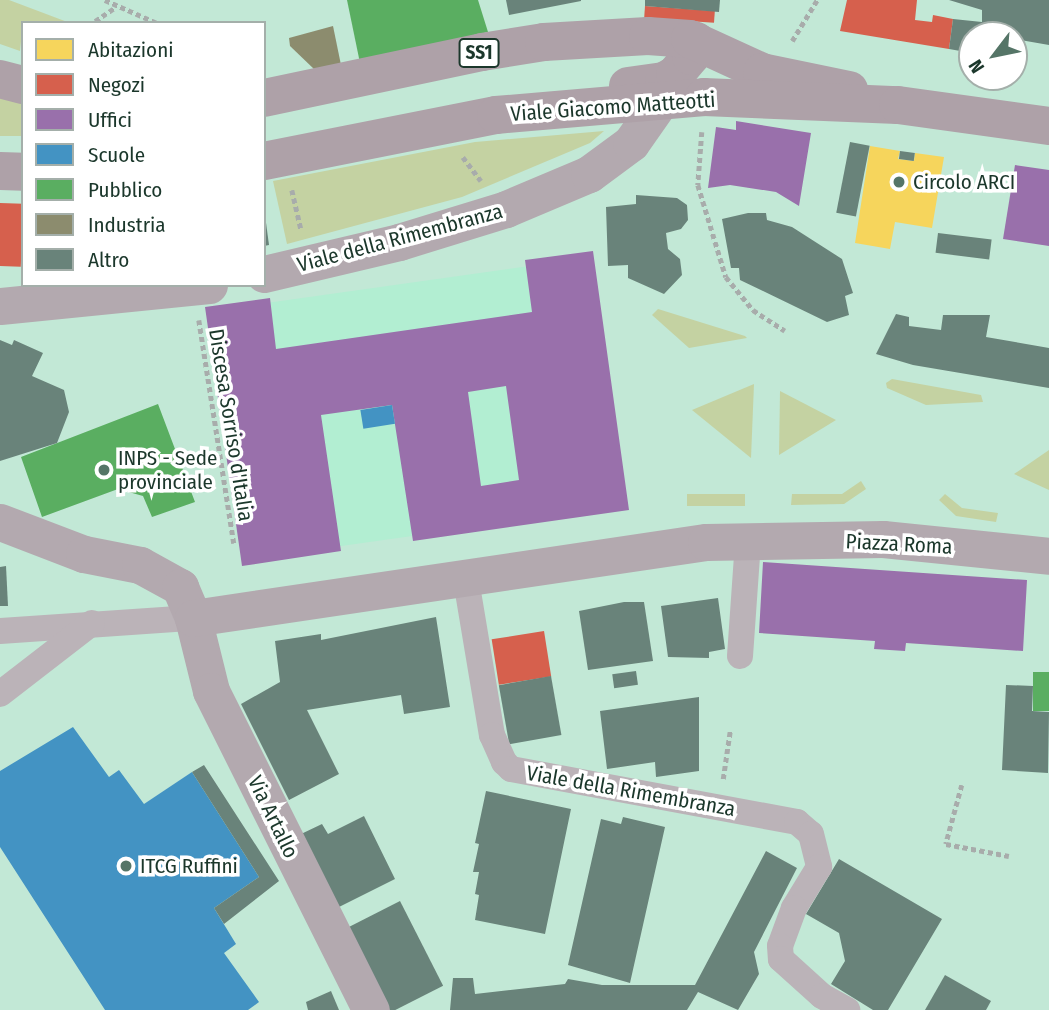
<!DOCTYPE html>
<html>
<head>
<meta charset="utf-8">
<style>
	body { margin:0 }
	#map { position:relative; width:1049px; height:1010px; overflow:hidden; background:#c2e8d6; font-family:"Fira Sans Condensed",sans-serif }
	div>[style] { position:absolute }
	[style*='--x'] { left:calc(var(--x)*1px); top:calc(var(--y)*1px); width:calc(var(--w)*1px); rotate:calc(var(--a)*1deg) }
	.built>* { inset:0; background:#b2eed2; transform-origin:0 0 }
	.green>* { inset:0; background:#c4d2a2; transform-origin:0 0 }
	.homes>* { inset:0; background:#f6d55c }
	.shops>* { inset:0; background:#d6604d; transform-origin:0 0 }
	.offices>* { inset:0; background:#9970ab }
	.schools>* { inset:0; background:#4393c3; transform-origin:0 0 }
	.public>* { inset:0; background:#5aae61; transform-origin:0 0 }
	.industry>* { inset:0; background:#8c8c6e }
	.building>* { inset:0; background:#69837a; transform-origin:0 0 }
	.path>* { height:4.5px; margin-top:-2.25px; transform-origin:0; background:repeating-linear-gradient(90deg,#a8acab 0 5px,transparent 0 8.5px) }
	.street>* { height:26px; margin:-13px; padding:0 13px; transform-origin:13px; border-radius:13px; background:#bbb3b8 }
	.secondary>* { height:37px; margin:-18.5px; padding:0 18.5px; transform-origin:18.5px; border-radius:18.5px; background:#b3a9af }
	.primary>* { height:38px; margin:-19px; padding:0 19px; transform-origin:19px; border-radius:19px; background:#aea1a8 }
	.dots>* { width:19px; height:19px; translate:-50% -50%; box-sizing:border-box; border:4px solid #fff; border-radius:50% }
	span { translate:-50% -50%; white-space:nowrap; text-align:center; line-height:1.15; -webkit-text-stroke:7px #fff; paint-order:stroke }
	.shield-label span { padding:2px 5px; background:#fff; border:2px solid; border-radius:5px; -webkit-text-stroke-width:0 }
	.shield-label { font-size:19px; color:#1b372b; font-weight:700 }
	.street-label { font-size:21px; color:#1b372b }
	.poi-label { font-size:21px; color:#1b372b }
	.left { translate:0 -50%; text-align:left }
	.legend { position:absolute; left:21px; top:21px; width:245px; height:266px; box-sizing:border-box; background:#fff; border:2px solid #a4afaa; margin:0; padding:9px 12px; list-style:none; font-size:21px; color:#1b372b }
	.legend li { display:flex; align-items:center; gap:14px; height:35px }
	.legend b { width:35px; border:2px solid #a4afaa }
	.north { position:absolute; left:958px; top:21px; width:70px; height:70px; box-sizing:border-box; background:#fff; border:2px solid #a4afaa; border-radius:50%; rotate:238deg; font-size:19px; font-weight:700; line-height:28px; text-align:center; color:#1b372b }
	.north::after { content:''; display:block; margin:auto; width:24px; height:32px; background:#557567; clip-path:polygon(50% 0,100% 100%,50% 72%,0 100%) }
</style>
</head>
<body>
<div id="map">
	<div class="built">
		<i style="left:586px;top:258px;width:251px;height:379px;rotate:82deg"></i>
	</div>
	<div class="green">
		<i style="clip-path:polygon(0 0,9px 0,70px 23px,23px 23px,20px 51px,0 44px)"></i>
		<i style="clip-path:polygon(0 95px,23px 101px,23px 136px,0 136px)"></i>
		<i style="clip-path:polygon(604px 131px,590px 143px,462px 197px,287px 244px,273px 181px,475px 142px)"></i>
		<i style="clip-path:polygon(658px 309px,745px 336px,747px 338px,689px 348px,652px 315px)"></i>
		<i style="clip-path:polygon(892px 379px,981px 395px,983px 402px,926px 405px,887px 388px,886px 383px)"></i>
		<i style="clip-path:polygon(754px 384px,751px 458px,692px 410px)"></i>
		<i style="clip-path:polygon(780px 391px,836px 420px,779px 455px)"></i>
		<i style="clip-path:polygon(1049px 450px,1049px 490px,1014px 474px)"></i>
		<i style="clip-path:polygon(861px 481px,866px 489px,844px 504px,791px 505px,792px 494px,842px 494px)"></i>
		<i style="left:745px;top:494px;width:12px;height:58px;rotate:90deg"></i>
		<i style="clip-path:polygon(945px 494px,962px 508px,998px 513px,996px 522px,956px 516px,939px 500px)"></i>
	</div>
	<div class="homes">
		<i style="clip-path:polygon(870px 146px,900px 151px,898px 159px,914px 161px,915px 153px,944px 157px,932px 228px,895px 222px,890px 249px,855px 243px)"></i>
	</div>
	<div class="shops">
		<i style="clip-path:polygon(847px 0,917px 0,915px 20px,932px 22px,933px 15px,953px 19px,949px 49px,840px 31px)"></i>
		<i style="left:645px;top:6px;width:70px;height:12px;rotate:4deg"></i>
		<i style="left:0;top:203px;width:23px;height:63px;rotate:2deg"></i>
		<i style="left:544px;top:631px;width:46px;height:53px;rotate:81deg"></i>
	</div>
	<div class="offices">
		<i style="clip-path:polygon(736px 121px,811px 133px,799px 206px,776px 192px,730px 185px,708px 188px,716px 127px,736px 130px)"></i>
		<i style="clip-path:polygon(1015px 165px,1049px 170px,1049px 246px,1003px 239px)"></i>
		<i style="clip-path:polygon(evenodd,593px 251px,629px 510px,413px 541px,392px 405px,321px 415px,341px 551px,242px 566px,205px 307px,270px 298px,276px 349px,532px 312px,525px 260px,593px 251px,506px 386px,519px 480px,481px 486px,468px 392px,506px 386px)"></i>
		<i style="clip-path:polygon(763px 562px,1027px 580px,1023px 651px,906px 643px,905px 651px,874px 649px,875px 641px,759px 633px)"></i>
	</div>
	<div class="schools">
		<i style="left:392px;top:405px;width:19px;height:32px;rotate:81deg"></i>
		<i style="clip-path:polygon(73px 727px,109px 777px,119px 770px,144px 804px,192px 772px,259px 877px,214px 908px,236px 944px,224px 953px,259px 1002px,248px 1010px,105px 1010px,0 847px,0 771px)"></i>
	</div>
	<div class="public">
		<i style="clip-path:polygon(347px 0,478px 0,488px 32px,360px 63px)"></i>
		<i style="clip-path:polygon(158px 404px,195px 502px,152px 517px,143px 496px,118px 489px,42px 517px,21px 457px)"></i>
		<i style="left:1033px;top:672px;width:16px;height:39px"></i>
	</div>
	<div class="industry">
		<i style="clip-path:polygon(333px 26px,341px 65px,315px 70px,290px 46px,289px 38px)"></i>
	</div>
	<div class="building">
		<i style="clip-path:polygon(506px 0,581px 0,581px 1px,509px 15px)"></i>
		<i style="clip-path:polygon(645px 0,720px 0,719px 12px,645px 6px)"></i>
		<i style="clip-path:polygon(949px 0,1049px 0,1049px 45px,1014px 39px,1014px 35px,979px 32px,972px 35px,972px 53px,949px 49px,953px 19px,982px 22px,982px 10px)"></i>
		<i style="left:850px;top:142px;width:20px;height:72px;rotate:11deg"></i>
		<i style="left:900px;top:151px;width:15px;height:8px;rotate:8deg"></i>
		<i style="clip-path:polygon(636px 195px,677px 198px,687px 205px,688px 220px,681px 229px,666px 233px,668px 249px,680px 259px,682px 275px,664px 294px,628px 278px,628px 265px,608px 266px,606px 207px,636px 204px)"></i>
		<i style="clip-path:polygon(264px 208px,269px 245px,264px 246px)"></i>
		<i style="clip-path:polygon(748px 213px,766px 213px,767px 220px,792px 227px,842px 259px,853px 293px,845px 296px,849px 315px,827px 322px,740px 280px,739px 268px,731px 268px,722px 219px)"></i>
		<i style="left:938px;top:233px;width:54px;height:20px;rotate:7deg"></i>
		<i style="clip-path:polygon(896px 314px,909px 317px,909px 326px,941px 330px,943px 315px,990px 315px,986px 337px,1049px 348px,1049px 388px,913px 365px,876px 354px)"></i>
		<i style="clip-path:polygon(0 340px,12px 345px,14px 340px,43px 353px,32px 376px,64px 390px,69px 412px,57px 443px,0 461px)"></i>
		<i style="clip-path:polygon(6px 566px,8px 606px,0 606px,0 567px)"></i>
		<i style="clip-path:polygon(718px 598px,725px 649px,709px 652px,709px 658px,668px 657px,661px 606px)"></i>
		<i style="clip-path:polygon(624px 602px,644px 602px,653px 661px,588px 670px,579px 611px)"></i>
		<i style="clip-path:polygon(436px 617px,450px 707px,404px 714px,401px 695px,307px 710px,339px 774px,289px 800px,241px 704px,280px 682px,275px 641px,321px 634px,321px 640px)"></i>
		<i style="left:636px;top:671px;width:14px;height:24px;rotate:82deg"></i>
		<i style="left:551px;top:676px;width:60px;height:53px;rotate:80deg"></i>
		<i style="clip-path:polygon(1006px 685px,1033px 686px,1032px 711px,1049px 712px,1048px 773px,1002px 770px)"></i>
		<i style="clip-path:polygon(699px 697px,699px 771px,656px 777px,655px 762px,607px 769px,600px 711px)"></i>
		<i style="clip-path:polygon(204px 765px,279px 881px,224px 924px,214px 908px,259px 877px,192px 772px)"></i>
		<i style="clip-path:polygon(486px 791px,571px 809px,545px 934px,475px 920px,479px 895px,475px 894px,479px 872px,473px 872px,479px 844px,475px 843px)"></i>
		<i style="clip-path:polygon(364px 816px,395px 879px,335px 909px,299px 835px,322px 824px,328px 834px)"></i>
		<i style="clip-path:polygon(623px 817px,665px 827px,630px 983px,568px 965px,601px 819px,621px 824px)"></i>
		<i style="clip-path:polygon(766px 851px,797px 868px,754px 952px,759px 974px,738px 1010px,698px 992px,687px 1010px,450px 1010px,453px 978px,473px 978px,475px 994px,565px 984px,568px 979px,602px 985px,695px 985px)"></i>
		<i style="clip-path:polygon(839px 859px,942px 919px,888px 1010px,873px 1010px,831px 984px,845px 961px,839px 933px,806px 914px)"></i>
		<i style="left:400px;top:901px;width:95px;height:59px;rotate:63deg"></i>
		<i style="clip-path:polygon(945px 975px,991px 1001px,986px 1010px,925px 1010px)"></i>
		<i style="clip-path:polygon(331px 991px,339px 1010px,308px 1010px,306px 1002px)"></i>
	</div>
	<div class="path">
		<i style="--x:105;--y:0;--w:57;--a:23.9"></i>
		<i style="--x:95;--y:21;--w:25;--a:-34"></i>
		<i style="--x:792;--y:41;--w:48;--a:-58.6"></i>
		<i style="--x:702;--y:132;--w:53;--a:94.3"></i>
		<i style="--x:698;--y:185;--w:96;--a:73.1"></i>
		<i style="--x:726;--y:277;--w:43;--a:50.7"></i>
		<i style="--x:753;--y:310;--w:38;--a:33"></i>
		<i style="--x:463;--y:157;--w:30;--a:53"></i>
		<i style="--x:292;--y:190;--w:40;--a:77"></i>
		<i style="--x:199;--y:320;--w:226;--a:81.1"></i>
		<i style="--x:723;--y:779;--w:49;--a:-81.7"></i>
		<i style="--x:962;--y:785;--w:61;--a:105.2"></i>
		<i style="--x:946;--y:844;--w:64;--a:10.8"></i>
	</div>
	<div class="street">
		<i style="--x:465;--y:574;--w:163;--a:80.5"></i>
		<i style="--x:492;--y:735;--w:30;--a:66"></i>
		<i style="--x:504;--y:762;--w:10;--a:45"></i>
		<i style="--x:511;--y:769;--w:291;--a:10.5"></i>
		<i style="--x:797;--y:822;--w:18;--a:41"></i>
		<i style="--x:811;--y:834;--w:34;--a:76"></i>
		<i style="--x:819;--y:867;--w:48;--a:121.4"></i>
		<i style="--x:794;--y:908;--w:40;--a:110.2"></i>
		<i style="--x:780;--y:946;--w:13;--a:86"></i>
		<i style="--x:781;--y:959;--w:55;--a:42.1"></i>
		<i style="--x:822;--y:996;--w:29;--a:29"></i>
		<i style="--x:0;--y:631;--w:193;--a:-3.9"></i>
		<i style="--x:740;--y:656;--w:115;--a:-86"></i>
		<i style="--x:0;--y:694;--w:116;--a:-37.7"></i>
	</div>
	<div class="secondary">
		<i style="--x:264;--y:274;--w:139;--a:-13.3"></i>
		<i style="--x:399;--y:242;--w:112;--a:-17.1"></i>
		<i style="--x:506;--y:209;--w:90;--a:-22.9"></i>
		<i style="--x:589;--y:174;--w:52;--a:-36.4"></i>
		<i style="--x:631;--y:143;--w:78;--a:-54.9"></i>
		<i style="--x:0;--y:306;--w:210;--a:-5.7"></i>
		<i style="--x:0;--y:522;--w:90;--a:20.9"></i>
		<i style="--x:84;--y:554;--w:57;--a:11.1"></i>
		<i style="--x:140;--y:565;--w:46;--a:28.8"></i>
		<i style="--x:180;--y:587;--w:34;--a:67"></i>
		<i style="--x:193;--y:618;--w:75;--a:76.1"></i>
		<i style="--x:211;--y:691;--w:357;--a:63.4"></i>
		<i style="--x:193;--y:618;--w:519;--a:-8.43"></i>
		<i style="--x:706;--y:542;--w:177;--a:-1"></i>
		<i style="--x:883;--y:539;--w:167;--a:5.8"></i>
	</div>
	<div class="primary">
		<i style="--x:0;--y:79;--w:24;--a:15"></i>
		<i style="--x:628;--y:86;--w:36;--a:-8"></i>
		<i style="--x:664;--y:81;--w:13;--a:-29"></i>
		<i style="--x:675;--y:75;--w:25;--a:-50"></i>
		<i style="--x:691;--y:56;--w:16;--a:-72"></i>
		<i style="--x:264;--y:98;--w:223;--a:-11.9"></i>
		<i style="--x:482;--y:52;--w:63;--a:-9.2"></i>
		<i style="--x:544;--y:42;--w:104;--a:-3.3"></i>
		<i style="--x:648;--y:36;--w:42;--a:4.1"></i>
		<i style="--x:690;--y:39;--w:79;--a:24.6"></i>
		<i style="--x:762;--y:72;--w:89;--a:11.7"></i>
		<i style="--x:264;--y:161;--w:237;--a:-11.2"></i>
		<i style="--x:496;--y:115;--w:209;--a:-4.9"></i>
		<i style="--x:704;--y:97;--w:194;--a:2.4"></i>
		<i style="--x:898;--y:105;--w:152;--a:7.9"></i>
		<i style="--x:0;--y:171;--w:23;--a:2"></i>
	</div>
	<div class="dots">
		<i style="left:899px;top:182px;background:#557567"></i>
		<i style="left:104px;top:470px;background:#557567"></i>
		<i style="left:126px;top:866px;background:#557567"></i>
	</div>
	<div class="shield-label">
		<span style="left:479px;top:53px">SS1</span>
	</div>
	<div class="street-label">
		<span style="left:613px;top:107px;rotate:-4deg">Viale Giacomo Matteotti</span>
		<span style="left:400px;top:238px;rotate:-15deg">Viale della Rimembranza</span>
		<span style="left:231px;top:425px;rotate:81deg">Discesa Sorriso d'Italia</span>
		<span style="left:899px;top:544px;rotate:3deg">Piazza Roma</span>
		<span style="left:631px;top:791px;rotate:10deg">Viale della Rimembranza</span>
		<span style="left:273px;top:817px;rotate:64deg">Via Artallo</span>
	</div>
	<div class="poi-label">
		<span class="left" style="left:913px;top:182px">Circolo ARCI</span>
		<span class="left" style="left:118px;top:470px">INPS - Sede<br>provinciale</span>
		<span class="left" style="left:140px;top:866px">ITCG Ruffini</span>
	</div>
	<ul class="legend">
	<li><b style="height:19px;background:#f6d55c"></b>Abitazioni</li>
	<li><b style="height:19px;background:#d6604d"></b>Negozi</li>
	<li><b style="height:19px;background:#9970ab"></b>Uffici</li>
	<li><b style="height:19px;background:#4393c3"></b>Scuole</li>
	<li><b style="height:19px;background:#5aae61"></b>Pubblico</li>
	<li><b style="height:19px;background:#8c8c6e"></b>Industria</li>
	<li><b style="height:19px;background:#69837a"></b>Altro</li>
	</ul>
	<div class="north">N</div>
</div>
</body>
</html>
